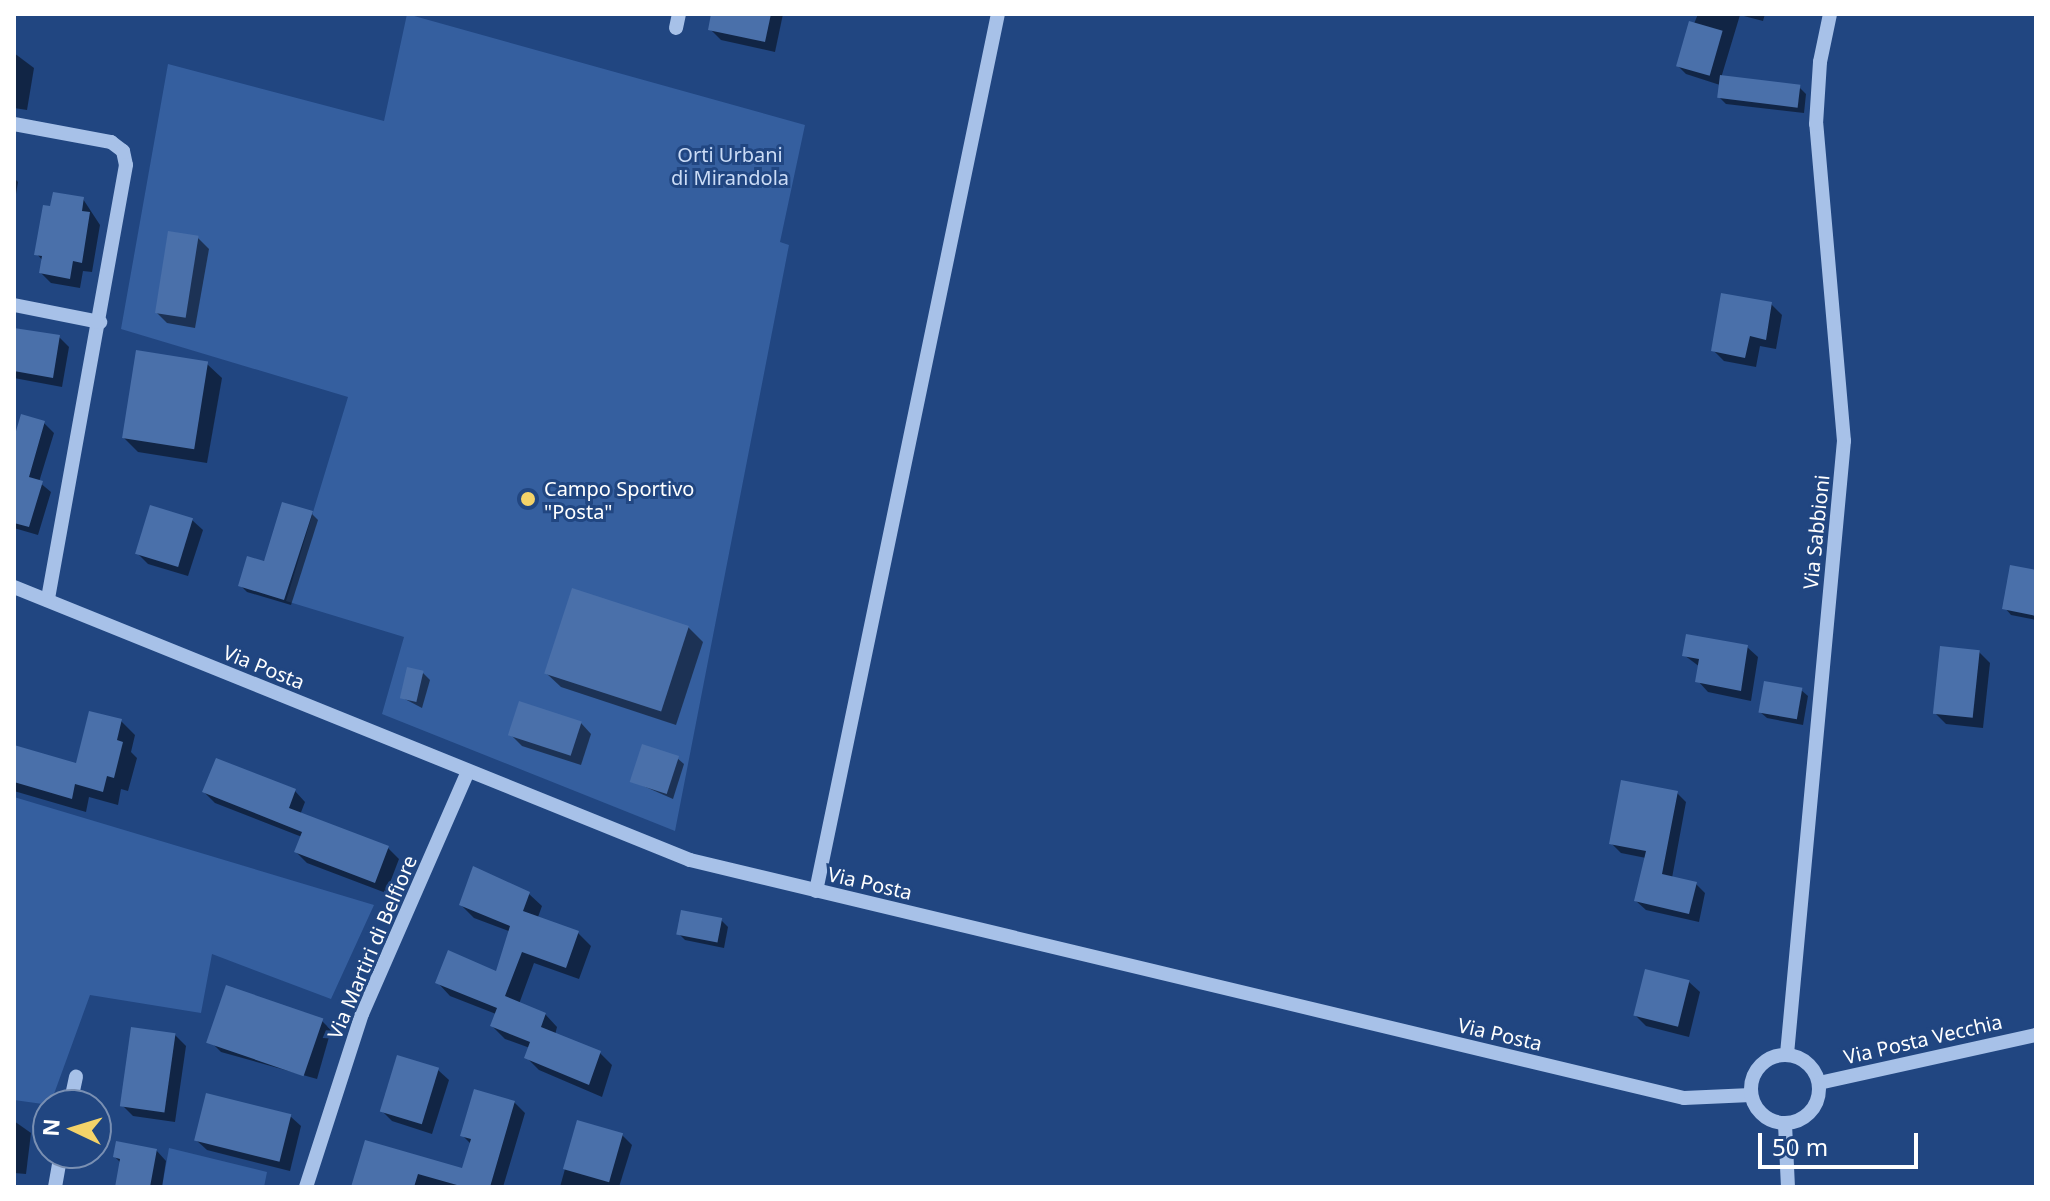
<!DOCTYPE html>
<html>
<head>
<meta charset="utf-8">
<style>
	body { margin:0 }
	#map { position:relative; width:2050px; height:1201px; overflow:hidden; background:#214681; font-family:"Noto Sans",sans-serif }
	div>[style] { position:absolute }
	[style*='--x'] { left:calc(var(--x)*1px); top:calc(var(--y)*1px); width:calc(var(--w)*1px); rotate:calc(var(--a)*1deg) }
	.green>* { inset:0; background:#355f9f }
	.shadow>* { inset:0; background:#0007 }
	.building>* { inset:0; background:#4a70aa; transform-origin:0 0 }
	.minor>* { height:14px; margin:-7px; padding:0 7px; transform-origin:7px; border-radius:7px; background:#a7c1e8 }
	.minor>.ring { margin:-7px; padding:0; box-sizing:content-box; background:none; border:14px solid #a7c1e8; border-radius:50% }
	.dots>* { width:22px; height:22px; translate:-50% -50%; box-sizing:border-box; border:4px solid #214681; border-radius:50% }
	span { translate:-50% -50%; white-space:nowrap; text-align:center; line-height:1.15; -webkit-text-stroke:6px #214681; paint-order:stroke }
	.park-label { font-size:20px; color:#cbdcf6 }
	.poi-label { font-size:20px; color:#fff }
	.left { translate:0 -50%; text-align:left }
	.street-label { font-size:20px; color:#fff }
	.frame { position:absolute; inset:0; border:16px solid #fff; pointer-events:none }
	.north { position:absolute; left:32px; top:1089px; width:80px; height:80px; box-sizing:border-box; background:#214681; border:2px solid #7a90b3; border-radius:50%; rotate:274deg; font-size:22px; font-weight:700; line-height:32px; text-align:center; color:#fff }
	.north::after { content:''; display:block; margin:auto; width:28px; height:36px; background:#f4d369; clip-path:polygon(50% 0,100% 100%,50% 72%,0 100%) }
	.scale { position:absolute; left:1758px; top:1133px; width:160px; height:36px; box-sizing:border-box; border:4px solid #fff; border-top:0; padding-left:10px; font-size:24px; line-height:28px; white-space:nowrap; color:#fff; -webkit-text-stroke:6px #214681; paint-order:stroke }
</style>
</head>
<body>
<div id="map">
	<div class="green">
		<i style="clip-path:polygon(407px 14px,805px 125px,780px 242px,789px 245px,675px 831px,382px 714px,404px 637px,286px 601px,348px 397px,121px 329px,168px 64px,384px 121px)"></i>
		<i style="clip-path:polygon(14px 797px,374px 905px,331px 999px,212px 954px,201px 1013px,90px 995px,50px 1105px,14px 1100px)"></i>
		<i style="clip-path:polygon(169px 1148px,267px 1172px,264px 1187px,162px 1187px)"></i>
	</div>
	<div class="shadow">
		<i style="clip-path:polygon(713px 14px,783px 14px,775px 52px,721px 40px,710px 29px)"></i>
		<i style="clip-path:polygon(1698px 14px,1765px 14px,1763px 21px,1740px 15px,1721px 78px,1799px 87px,1806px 94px,1804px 113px,1726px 104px,1719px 97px,1720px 85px,1686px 74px,1677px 65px)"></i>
		<i style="clip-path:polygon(14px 53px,34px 68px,27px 110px,14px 108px)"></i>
		<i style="clip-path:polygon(14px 178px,18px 182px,14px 206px)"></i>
		<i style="clip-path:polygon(83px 199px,100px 225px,92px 272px,83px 271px,80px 288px,51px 283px,41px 273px,43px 261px,37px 254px,52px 208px)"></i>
		<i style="clip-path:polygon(198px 238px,209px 249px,195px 328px,167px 323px,156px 312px)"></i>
		<i style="clip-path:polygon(1771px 304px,1782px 315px,1776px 349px,1760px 346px,1756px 367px,1724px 361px,1713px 350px)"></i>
		<i style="clip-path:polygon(14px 330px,59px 337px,69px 347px,62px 387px,14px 378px)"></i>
		<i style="clip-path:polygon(207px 364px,222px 378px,207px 463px,138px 452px,123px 437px)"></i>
		<i style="clip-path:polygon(44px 423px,54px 433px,39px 482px,51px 492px,38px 535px,14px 528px,14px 445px)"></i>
		<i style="clip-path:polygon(311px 513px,318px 520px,291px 605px,247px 592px,240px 585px)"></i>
		<i style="clip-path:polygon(192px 520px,203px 530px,188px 576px,148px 564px,137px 553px)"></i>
		<i style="clip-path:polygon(2036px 572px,2036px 620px,2011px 615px,2005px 608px)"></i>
		<i style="clip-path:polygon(688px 627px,703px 642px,676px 725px,561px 687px,546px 673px)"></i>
		<i style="clip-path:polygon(1747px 647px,1758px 657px,1751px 701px,1708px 692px,1698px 681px,1700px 667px,1684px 655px)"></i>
		<i style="clip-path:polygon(1979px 652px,1990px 663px,1983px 728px,1946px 724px,1935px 713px)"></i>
		<i style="clip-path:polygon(423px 673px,430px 680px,422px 708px,401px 697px)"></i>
		<i style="clip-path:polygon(1801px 690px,1808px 696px,1803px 725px,1767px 718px,1760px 712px)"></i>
		<i style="clip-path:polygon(121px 721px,135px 735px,131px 752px,137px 758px,128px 791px,121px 789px,118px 805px,89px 797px,86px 812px,14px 791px,14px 737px,15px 748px,78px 765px)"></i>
		<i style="clip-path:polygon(581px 723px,591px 734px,581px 765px,522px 746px,511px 735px)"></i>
		<i style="clip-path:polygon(677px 758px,684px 764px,673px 799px,632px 781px)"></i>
		<i style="clip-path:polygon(295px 791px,305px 802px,300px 815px,388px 848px,399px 859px,386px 893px,307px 863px,296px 852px,302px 837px,215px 803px,204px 792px)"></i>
		<i style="clip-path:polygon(1677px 793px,1686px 802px,1672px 878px,1696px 884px,1705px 893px,1699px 922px,1646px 910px,1636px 901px,1646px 858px,1621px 853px,1611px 843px)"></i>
		<i style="clip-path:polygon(529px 894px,542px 906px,538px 917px,578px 933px,591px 946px,579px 979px,534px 963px,519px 1004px,545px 1014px,557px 1027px,555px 1035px,600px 1053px,612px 1065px,602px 1097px,539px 1070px,526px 1057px,530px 1048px,505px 1039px,492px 1026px,496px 1014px,450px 996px,438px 983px,497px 974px,511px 932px,474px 918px,461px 905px)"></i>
		<i style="clip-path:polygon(721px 920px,728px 927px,724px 948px,685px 940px,678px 933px)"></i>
		<i style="clip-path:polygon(1689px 982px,1700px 992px,1689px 1037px,1646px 1026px,1636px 1016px)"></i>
		<i style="clip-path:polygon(322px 1021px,331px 1030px,317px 1079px,221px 1052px,212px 1043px)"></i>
		<i style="clip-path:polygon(175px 1035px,186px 1046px,175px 1122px,133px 1116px,122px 1105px)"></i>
		<i style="clip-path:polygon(438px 1070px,449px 1080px,432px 1134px,392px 1121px,381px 1110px)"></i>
		<i style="clip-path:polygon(514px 1102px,525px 1113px,503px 1187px,355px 1187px,366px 1142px,463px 1171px,471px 1144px,462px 1135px)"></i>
		<i style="clip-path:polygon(290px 1116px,301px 1126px,290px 1171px,207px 1150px,196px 1140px)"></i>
		<i style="clip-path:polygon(14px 1121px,31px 1133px,26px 1174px,14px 1173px)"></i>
		<i style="clip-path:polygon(578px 1122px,622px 1135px,632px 1145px,619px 1187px,560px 1187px)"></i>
		<i style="clip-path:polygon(156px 1150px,166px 1161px,162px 1187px,117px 1187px,121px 1163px,115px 1157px)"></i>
	</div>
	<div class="building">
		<i style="clip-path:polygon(711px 14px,771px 14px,765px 42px,708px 30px)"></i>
		<i style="left:1689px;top:21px;width:35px;height:47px;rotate:16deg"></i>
		<i style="left:1720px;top:75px;width:81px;height:23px;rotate:7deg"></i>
		<i style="clip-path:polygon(53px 192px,84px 197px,82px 211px,90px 212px,82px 263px,73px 261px,70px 279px,39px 273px,42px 256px,34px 255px,43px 205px,50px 206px)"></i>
		<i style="left:168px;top:231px;width:31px;height:83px;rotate:9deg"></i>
		<i style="clip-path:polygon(1721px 293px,1772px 302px,1766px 340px,1750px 336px,1745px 358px,1711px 351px)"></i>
		<i style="clip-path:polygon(14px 328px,60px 335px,53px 378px,14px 371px)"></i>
		<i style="left:136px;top:350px;width:73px;height:89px;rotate:9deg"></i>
		<i style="clip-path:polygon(21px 414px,45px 421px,29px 477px,43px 481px,29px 527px,14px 523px,14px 438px)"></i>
		<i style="clip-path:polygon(282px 502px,313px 511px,284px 600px,238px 586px,247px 556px,264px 561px)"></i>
		<i style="left:150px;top:505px;width:45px;height:51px;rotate:17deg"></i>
		<i style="clip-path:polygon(2010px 565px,2036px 570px,2036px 616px,2002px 609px)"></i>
		<i style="left:572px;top:588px;width:123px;height:90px;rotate:18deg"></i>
		<i style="clip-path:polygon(1686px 634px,1748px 645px,1741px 691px,1695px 682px,1699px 659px,1682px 656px)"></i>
		<i style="left:1940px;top:646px;width:40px;height:68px;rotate:6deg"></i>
		<i style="left:407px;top:667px;width:17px;height:32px;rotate:13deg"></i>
		<i style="left:1764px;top:681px;width:39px;height:32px;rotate:10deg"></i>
		<i style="left:519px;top:701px;width:66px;height:36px;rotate:18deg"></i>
		<i style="clip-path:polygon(89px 711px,122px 719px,117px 740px,123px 742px,114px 778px,107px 776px,103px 792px,75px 784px,72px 799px,14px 782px,14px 745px,76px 763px)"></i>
		<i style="left:642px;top:744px;width:39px;height:40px;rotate:18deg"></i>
		<i style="clip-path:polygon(216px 758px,296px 789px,289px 808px,389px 846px,375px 883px,294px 852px,302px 832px,202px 792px)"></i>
		<i style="clip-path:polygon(1621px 780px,1678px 791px,1662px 874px,1697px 882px,1689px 914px,1634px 901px,1646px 851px,1609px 844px)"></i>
		<i style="clip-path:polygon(473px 866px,530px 892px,523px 911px,579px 931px,566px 968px,522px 952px,505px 996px,546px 1013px,541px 1027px,601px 1051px,589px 1085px,524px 1058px,530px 1042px,490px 1026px,497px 1008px,435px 983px,448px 950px,496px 971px,510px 926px,459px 905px)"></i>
		<i style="left:681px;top:910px;width:42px;height:25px;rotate:11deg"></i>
		<i style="left:1645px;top:969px;width:46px;height:48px;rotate:14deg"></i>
		<i style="left:226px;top:985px;width:103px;height:61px;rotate:19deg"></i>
		<i style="left:131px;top:1027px;width:45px;height:80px;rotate:8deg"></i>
		<i style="left:397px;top:1055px;width:44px;height:59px;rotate:17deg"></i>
		<i style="clip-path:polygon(474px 1089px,515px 1101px,490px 1187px,464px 1187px,418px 1174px,414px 1187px,351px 1187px,365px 1140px,462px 1168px,471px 1139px,460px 1136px)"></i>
		<i style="left:206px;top:1093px;width:88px;height:49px;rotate:14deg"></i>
		<i style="left:577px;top:1120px;width:48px;height:51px;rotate:16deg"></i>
		<i style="clip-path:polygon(116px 1141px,157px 1149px,150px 1187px,115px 1187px,120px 1159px,113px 1157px)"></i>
	</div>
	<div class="minor">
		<i style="--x:676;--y:28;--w:14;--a:-78"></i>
		<i style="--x:14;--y:124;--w:99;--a:10.5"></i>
		<i style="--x:111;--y:142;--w:15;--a:37"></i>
		<i style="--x:123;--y:151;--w:14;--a:78"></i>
		<i style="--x:126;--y:165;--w:442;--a:100.2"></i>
		<i style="--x:14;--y:305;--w:88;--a:11.2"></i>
		<i style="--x:14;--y:587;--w:729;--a:21.99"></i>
		<i style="--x:690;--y:860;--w:1022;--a:13.47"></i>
		<i style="--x:1684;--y:1098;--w:67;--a:-2.6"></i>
		<i style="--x:816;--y:891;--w:896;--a:-78.28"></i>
		<i style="--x:1787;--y:1054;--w:616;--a:-84.69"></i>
		<i style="--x:1844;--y:441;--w:318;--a:-95"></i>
		<i style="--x:1816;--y:124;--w:62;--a:-86.3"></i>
		<i style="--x:1820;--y:62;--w:49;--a:-78.2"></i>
		<i class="ring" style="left:1751px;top:1055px;width:54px;height:54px"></i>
		<i style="--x:1819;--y:1083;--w:222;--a:-12.5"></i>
		<i style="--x:70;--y:1105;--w:29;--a:-78"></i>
		<i style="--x:1785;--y:1124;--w:63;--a:87.3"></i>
		<i style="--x:55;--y:1187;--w:35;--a:-80"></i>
		<i style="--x:306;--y:1187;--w:182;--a:-72.1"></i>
		<i style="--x:362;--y:1014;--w:265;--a:-66.4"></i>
	</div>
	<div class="dots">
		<i style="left:528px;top:499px;background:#f4d369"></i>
	</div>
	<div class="park-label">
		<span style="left:730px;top:166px">Orti Urbani<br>di Mirandola</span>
	</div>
	<div class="poi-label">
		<span class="left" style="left:544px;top:500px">Campo Sportivo<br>"Posta"</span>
	</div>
	<div class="street-label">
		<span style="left:1816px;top:532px;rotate:-84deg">Via Sabbioni</span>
		<span style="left:264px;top:667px;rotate:22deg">Via Posta</span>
		<span style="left:870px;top:883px;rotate:13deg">Via Posta</span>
		<span style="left:372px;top:947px;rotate:-67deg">Via Martiri di Belfiore</span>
		<span style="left:1500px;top:1034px;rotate:13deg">Via Posta</span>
		<span style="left:1923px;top:1039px;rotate:-13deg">Via Posta Vecchia</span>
	</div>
	<div class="frame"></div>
	<div class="north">N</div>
	<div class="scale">50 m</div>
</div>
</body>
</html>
